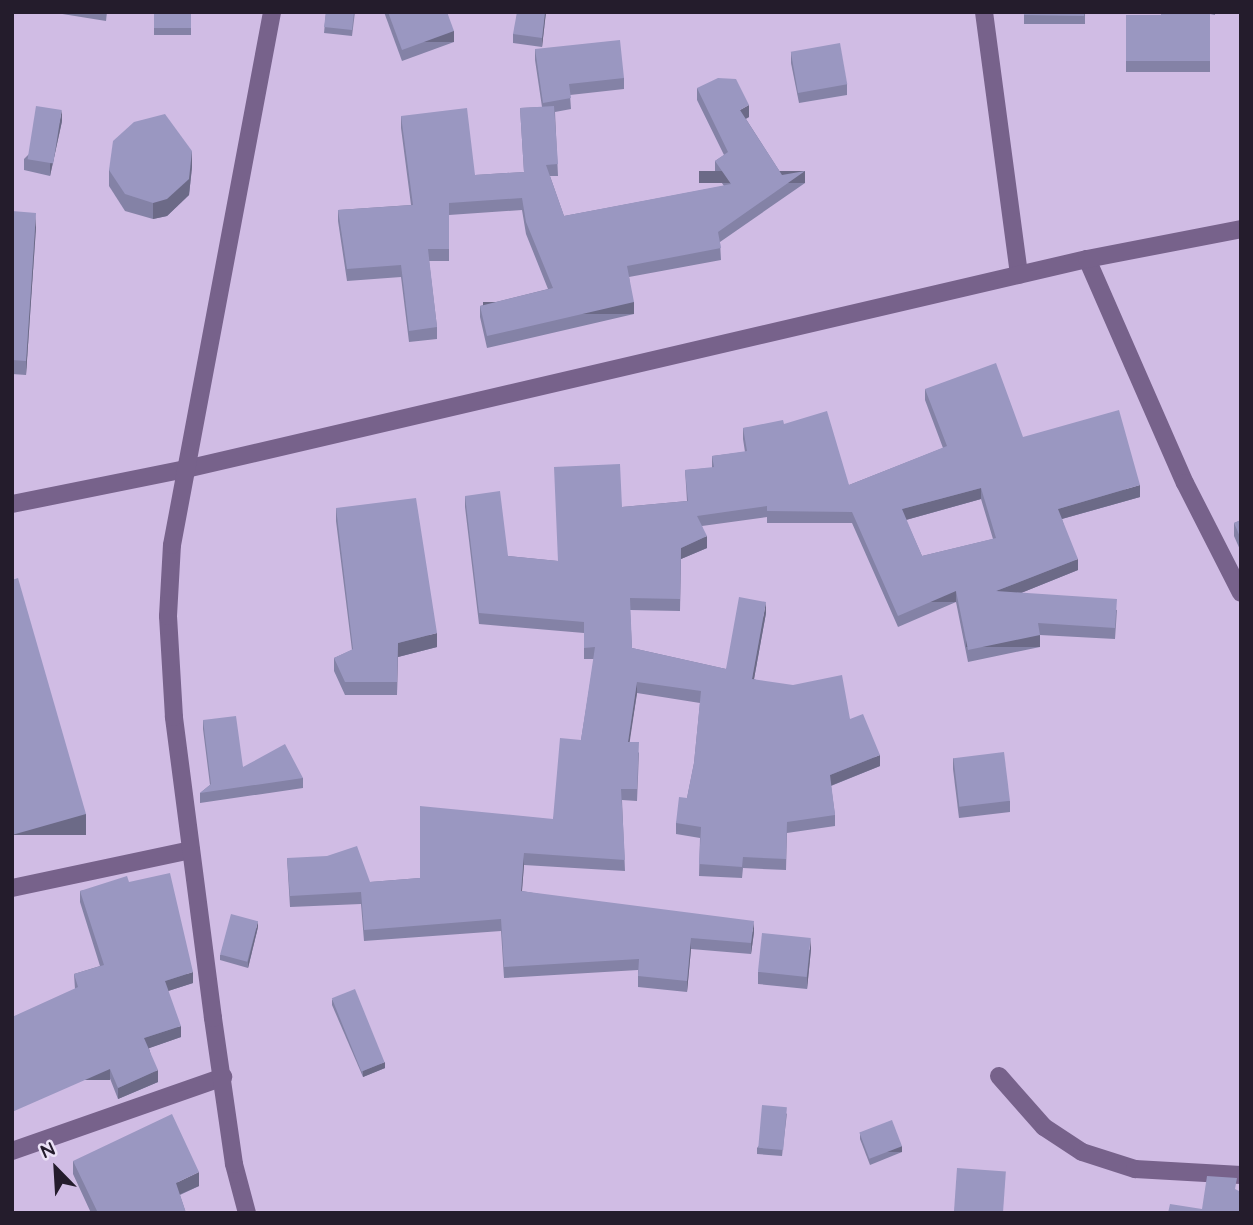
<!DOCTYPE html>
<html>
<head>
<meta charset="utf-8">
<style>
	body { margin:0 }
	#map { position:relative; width:1253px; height:1225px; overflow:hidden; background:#d0bce4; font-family:Quicksand,sans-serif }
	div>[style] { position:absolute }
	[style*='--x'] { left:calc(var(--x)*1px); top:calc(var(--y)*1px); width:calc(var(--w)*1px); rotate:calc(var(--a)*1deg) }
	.minor>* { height:18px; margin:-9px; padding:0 9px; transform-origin:9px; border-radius:9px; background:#77628b }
	.wall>* { inset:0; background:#8482a6; transform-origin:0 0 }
	.shaded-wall>* { inset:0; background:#6c6a87; transform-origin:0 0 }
	.building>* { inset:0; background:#9a97c1; transform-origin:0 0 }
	span { translate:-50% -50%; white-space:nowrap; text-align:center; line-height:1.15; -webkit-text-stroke:6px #ebe1f6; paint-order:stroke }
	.frame { position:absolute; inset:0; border:14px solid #241c2c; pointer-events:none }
	.north { position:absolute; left:21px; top:1134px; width:70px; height:70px; -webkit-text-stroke:5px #ebe1f6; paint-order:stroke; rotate:336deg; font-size:19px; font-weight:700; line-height:28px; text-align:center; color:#241c2c }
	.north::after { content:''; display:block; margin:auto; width:24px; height:32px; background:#241c2c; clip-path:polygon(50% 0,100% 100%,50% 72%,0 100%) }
</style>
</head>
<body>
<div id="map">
	<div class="minor">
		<i style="--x:984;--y:12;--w:265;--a:82.4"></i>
		<i style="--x:1087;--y:259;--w:244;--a:66.4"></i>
		<i style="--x:1185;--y:483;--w:123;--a:63"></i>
		<i style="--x:12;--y:504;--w:177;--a:-11.4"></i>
		<i style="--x:186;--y:469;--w:925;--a:-13.12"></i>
		<i style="--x:1087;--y:259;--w:157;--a:-11"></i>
		<i style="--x:12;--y:888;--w:183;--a:-12"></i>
		<i style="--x:999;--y:1076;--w:68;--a:48.6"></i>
		<i style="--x:1044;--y:1127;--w:45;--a:33.3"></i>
		<i style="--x:1082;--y:1152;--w:56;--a:17.8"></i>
		<i style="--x:1135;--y:1169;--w:106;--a:3.2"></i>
		<i style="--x:12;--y:1151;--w:224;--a:-19.3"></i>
		<i style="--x:247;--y:1213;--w:51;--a:-104.9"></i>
		<i style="--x:234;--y:1164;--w:148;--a:-98.2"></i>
		<i style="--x:213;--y:1018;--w:304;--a:-97.4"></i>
		<i style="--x:174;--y:717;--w:101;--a:-93.4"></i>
		<i style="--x:168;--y:616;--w:71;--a:-86.8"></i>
		<i style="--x:172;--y:545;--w:542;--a:-79.37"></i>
	</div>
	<div class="wall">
		<i style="clip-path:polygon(50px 12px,107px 12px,106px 21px)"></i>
		<i style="left:154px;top:12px;width:37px;height:23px"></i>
		<i style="clip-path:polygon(326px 12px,355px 12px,352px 36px,324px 33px)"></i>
		<i style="clip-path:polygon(384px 12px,447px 12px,454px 42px,402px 61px)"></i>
		<i style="clip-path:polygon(546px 12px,542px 47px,513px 43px,513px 34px)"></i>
		<i style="left:1024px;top:12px;width:61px;height:12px"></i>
		<i style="clip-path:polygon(1161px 12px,1215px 12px,1215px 15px,1210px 14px,1210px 72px,1126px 72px,1126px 15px,1161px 15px)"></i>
		<i style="clip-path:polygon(535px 49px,624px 78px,624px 89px,570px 95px,571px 109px,555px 112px,558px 176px,550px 176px,564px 216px,724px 186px,715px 173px,715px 161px,724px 155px,697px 100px,697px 88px,749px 117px,746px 119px,782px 175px,805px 183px,720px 242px,721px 260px,629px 277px,634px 314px,487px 348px,480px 317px,480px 306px,548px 289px,526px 234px,522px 210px,449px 215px,449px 261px,429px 261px,437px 327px,437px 339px,409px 342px,401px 277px,347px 281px,338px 221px,338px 210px,411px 205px,401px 128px,401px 116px,475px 175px,524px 172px,520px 108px,542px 107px,535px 60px)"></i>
		<i style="clip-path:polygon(791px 52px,847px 84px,847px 95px,799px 103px,791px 63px)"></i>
		<i style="clip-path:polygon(62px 121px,50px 176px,24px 170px,24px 159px)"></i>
		<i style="clip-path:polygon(192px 167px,189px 195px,167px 216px,153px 219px,125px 211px,109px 186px,109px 170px)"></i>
		<i style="clip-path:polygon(12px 211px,36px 227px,26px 375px,12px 374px)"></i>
		<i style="clip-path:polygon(evenodd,925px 389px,1140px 497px,1062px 519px,1078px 570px,1021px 593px,1117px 610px,1115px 639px,1040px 635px,1040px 647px,968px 662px,956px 602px,898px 627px,852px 523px,767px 523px,767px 517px,702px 526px,707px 548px,681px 559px,680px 611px,630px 610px,632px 648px,726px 669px,766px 613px,754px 679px,850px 719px,880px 766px,831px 786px,835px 815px,835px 826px,787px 833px,786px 870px,743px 868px,742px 878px,699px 876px,700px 838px,676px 834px,676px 823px,687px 798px,694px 763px,700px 703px,637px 693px,629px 742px,639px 753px,637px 801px,622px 800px,625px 871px,524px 865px,522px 891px,754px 932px,751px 954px,691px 949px,687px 992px,638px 987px,638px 970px,504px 978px,501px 931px,364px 941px,361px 904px,290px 907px,287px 858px,370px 882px,420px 878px,553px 819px,581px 740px,594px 659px,584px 659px,584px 633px,479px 624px,465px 507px,465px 496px,508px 556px,558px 561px,622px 507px,687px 501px,685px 470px,712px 468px,712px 456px,745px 452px,743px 439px,743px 428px,784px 424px,849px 485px,943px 448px,925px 400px,925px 389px,981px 499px,993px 539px,922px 556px,906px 520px,981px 499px)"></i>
		<i style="clip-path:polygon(336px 508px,437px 647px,398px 657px,397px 695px,345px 695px,334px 671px,334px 658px,352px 650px,336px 521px)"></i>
		<i style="clip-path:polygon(1241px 520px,1241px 552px,1234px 536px,1234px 523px)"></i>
		<i style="clip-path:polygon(203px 720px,243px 767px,303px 778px,303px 788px,200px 803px,200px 793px,210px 785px,203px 729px)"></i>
		<i style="clip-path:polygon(953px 758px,1010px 801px,1010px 812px,959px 818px,953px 769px)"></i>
		<i style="clip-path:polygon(129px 882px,193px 983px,168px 991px,181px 1037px,149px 1048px,158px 1082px,118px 1099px,75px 989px,74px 974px,100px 966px,80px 902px,80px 891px)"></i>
		<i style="clip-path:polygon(258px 927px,248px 968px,220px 960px,220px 955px)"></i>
		<i style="clip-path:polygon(811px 949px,807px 989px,758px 984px,758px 972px)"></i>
		<i style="clip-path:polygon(332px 999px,385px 1068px,363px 1077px,332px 1005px)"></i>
		<i style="clip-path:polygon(787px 1113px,782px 1156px,757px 1154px,757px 1148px)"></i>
		<i style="clip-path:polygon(860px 1133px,902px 1152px,870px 1165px,860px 1139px)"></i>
		<i style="clip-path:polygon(73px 1161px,199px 1186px,180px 1195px,186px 1213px,91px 1213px,73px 1174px)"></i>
	</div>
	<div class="shaded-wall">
		<i style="clip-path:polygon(545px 12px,546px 12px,542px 47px,542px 38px)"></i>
		<i style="left:454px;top:31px;width:11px;height:55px;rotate:90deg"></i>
		<i style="clip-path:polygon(749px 105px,749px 117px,740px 121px,740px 110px)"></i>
		<i style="clip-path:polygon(62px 110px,62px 121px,50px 176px,50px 165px)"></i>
		<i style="clip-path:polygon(192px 151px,192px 167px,189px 195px,167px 216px,153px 219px,153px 203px)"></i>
		<i style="left:805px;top:171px;width:12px;height:106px;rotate:90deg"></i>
		<i style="clip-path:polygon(36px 213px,36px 227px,26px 375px,26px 361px)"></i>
		<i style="left:634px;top:302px;width:12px;height:151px;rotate:90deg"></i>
		<i style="clip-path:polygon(1140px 485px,1140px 497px,1058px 520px,1058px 509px)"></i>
		<i style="clip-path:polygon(981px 488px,981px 499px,902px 521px,902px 509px)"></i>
		<i style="clip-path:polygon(707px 536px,707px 548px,681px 559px,680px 611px,681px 548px)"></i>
		<i style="clip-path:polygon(1078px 559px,1078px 570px,996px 603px,996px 591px)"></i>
		<i style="left:956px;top:591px;width:11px;height:63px;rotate:90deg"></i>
		<i style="clip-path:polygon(766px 602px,766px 613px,752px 690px,752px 679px)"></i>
		<i style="clip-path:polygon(437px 633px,437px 647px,398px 657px,397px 695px,398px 643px)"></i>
		<i style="left:1040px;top:635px;width:12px;height:74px;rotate:90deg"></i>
		<i style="clip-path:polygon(637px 682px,637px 693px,628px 753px,628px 742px)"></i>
		<i style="clip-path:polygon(880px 755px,880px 766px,830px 786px,830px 775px)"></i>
		<i style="left:86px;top:814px;width:21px;height:77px;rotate:90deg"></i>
		<i style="clip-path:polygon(524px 853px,524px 865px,521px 902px,521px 891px)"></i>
		<i style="clip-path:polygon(258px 921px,258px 927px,248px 968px,248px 962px)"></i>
		<i style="clip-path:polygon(754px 921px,754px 932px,751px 954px,751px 943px)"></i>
		<i style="clip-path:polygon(691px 938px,691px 949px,687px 992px,687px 981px)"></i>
		<i style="clip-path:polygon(811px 938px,811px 949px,807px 989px,807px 977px)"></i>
		<i style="clip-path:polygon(193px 972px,193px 983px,165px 992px,165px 981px)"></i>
		<i style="clip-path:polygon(181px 1026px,181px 1037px,144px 1050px,144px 1038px)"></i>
		<i style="clip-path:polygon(385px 1062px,385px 1068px,363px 1077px,363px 1071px)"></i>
		<i style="left:110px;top:1069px;width:11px;height:107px;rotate:90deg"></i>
		<i style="clip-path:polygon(158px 1070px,158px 1082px,118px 1099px,118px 1088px)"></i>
		<i style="left:902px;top:1146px;width:6px;height:35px;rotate:90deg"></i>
		<i style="clip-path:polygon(199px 1172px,199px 1186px,176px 1196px,176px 1183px)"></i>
	</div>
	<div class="building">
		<i style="left:154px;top:12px;width:37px;height:16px"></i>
		<i style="clip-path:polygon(326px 12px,354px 12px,352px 30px,324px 27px)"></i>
		<i style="clip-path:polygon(388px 12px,447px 12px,454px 31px,402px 50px)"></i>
		<i style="clip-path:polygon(517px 12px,545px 12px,542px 38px,513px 34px)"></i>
		<i style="clip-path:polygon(1024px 12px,1084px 12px,1084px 16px,1024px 15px)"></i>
		<i style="clip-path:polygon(1161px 12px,1210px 12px,1210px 61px,1126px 61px,1126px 15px,1161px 15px)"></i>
		<i style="clip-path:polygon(620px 40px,624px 78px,569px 84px,571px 98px,543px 103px,535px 49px)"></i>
		<i style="left:840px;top:43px;width:42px;height:50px;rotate:80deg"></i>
		<i style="clip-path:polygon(718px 78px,736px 79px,749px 105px,740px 110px,782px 175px,805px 171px,718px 232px,721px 248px,627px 266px,634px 302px,487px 336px,480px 306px,553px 288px,526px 222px,522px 198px,449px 203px,449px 249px,428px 249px,437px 327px,409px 331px,401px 265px,347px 269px,338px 210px,413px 205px,401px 116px,467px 108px,475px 175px,524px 172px,520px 108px,554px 106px,558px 164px,546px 165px,564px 216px,731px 184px,715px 161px,728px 152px,697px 88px)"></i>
		<i style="left:36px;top:106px;width:26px;height:54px;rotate:9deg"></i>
		<i style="clip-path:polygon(165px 114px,192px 151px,189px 179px,167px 199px,153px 203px,125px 194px,109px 170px,113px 141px,134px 122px)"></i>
		<i style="clip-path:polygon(12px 211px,36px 213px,26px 361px,12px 360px,12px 361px)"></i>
		<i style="clip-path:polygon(evenodd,996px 363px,1023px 437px,1119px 410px,1140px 485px,1058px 509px,1078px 559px,996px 591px,1117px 599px,1115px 628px,1038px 623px,1040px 635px,968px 650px,956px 591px,898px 616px,852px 512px,767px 511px,767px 506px,697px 516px,707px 536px,681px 548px,680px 599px,630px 598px,632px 648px,726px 669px,739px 597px,766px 602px,752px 679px,793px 685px,842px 675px,850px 719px,863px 714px,880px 755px,830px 775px,835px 815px,787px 822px,786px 859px,743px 857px,742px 867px,699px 864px,701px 827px,676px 823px,679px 797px,687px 798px,694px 763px,701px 691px,637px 682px,628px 742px,639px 742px,637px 789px,621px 789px,625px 860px,524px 853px,521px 891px,754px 921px,751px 943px,691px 938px,687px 981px,638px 976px,639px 959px,504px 967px,501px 919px,364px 930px,361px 892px,290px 896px,287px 858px,327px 856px,357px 846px,370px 882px,420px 878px,420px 806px,553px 819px,560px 738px,581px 740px,595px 647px,584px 648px,584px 622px,479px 613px,465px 496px,500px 491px,508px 556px,558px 561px,554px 467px,620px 464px,622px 507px,688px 501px,685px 470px,714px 467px,712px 456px,747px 451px,743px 428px,783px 420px,784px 424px,827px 411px,849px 485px,947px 446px,925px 389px,996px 363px,981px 488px,996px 538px,922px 556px,902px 509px,981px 488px)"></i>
		<i style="clip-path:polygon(416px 498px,437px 633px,398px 643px,397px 682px,345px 682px,334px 658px,353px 649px,336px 508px)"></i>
		<i style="clip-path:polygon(1241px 520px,1241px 539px,1234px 523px)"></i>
		<i style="clip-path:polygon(18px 578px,86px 814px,12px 835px,12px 580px)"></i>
		<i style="clip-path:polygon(236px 716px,243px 767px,285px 744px,303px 778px,200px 793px,211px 784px,203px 720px)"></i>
		<i style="left:1004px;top:752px;width:49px;height:51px;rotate:83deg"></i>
		<i style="clip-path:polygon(170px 873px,193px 972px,165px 981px,181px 1026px,144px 1038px,158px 1070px,118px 1088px,110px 1069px,12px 1112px,12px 1017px,78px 987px,74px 974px,104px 965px,80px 891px,127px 876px,129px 882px)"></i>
		<i style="left:231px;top:914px;width:28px;height:42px;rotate:15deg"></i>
		<i style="left:762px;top:933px;width:49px;height:39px;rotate:6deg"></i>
		<i style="left:355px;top:989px;width:79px;height:25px;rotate:68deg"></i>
		<i style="left:762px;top:1105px;width:25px;height:43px;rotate:5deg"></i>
		<i style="clip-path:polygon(172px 1114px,199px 1172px,176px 1183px,186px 1213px,98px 1213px,73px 1161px)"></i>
		<i style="left:892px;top:1120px;width:28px;height:35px;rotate:69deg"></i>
		<i style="left:957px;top:1168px;width:49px;height:43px;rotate:4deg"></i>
		<i style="clip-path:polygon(1207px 1176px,1237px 1178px,1235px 1189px,1241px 1192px,1241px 1213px,1168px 1213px,1170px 1204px,1202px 1209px)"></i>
	</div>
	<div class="frame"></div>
	<div class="north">N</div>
</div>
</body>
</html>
